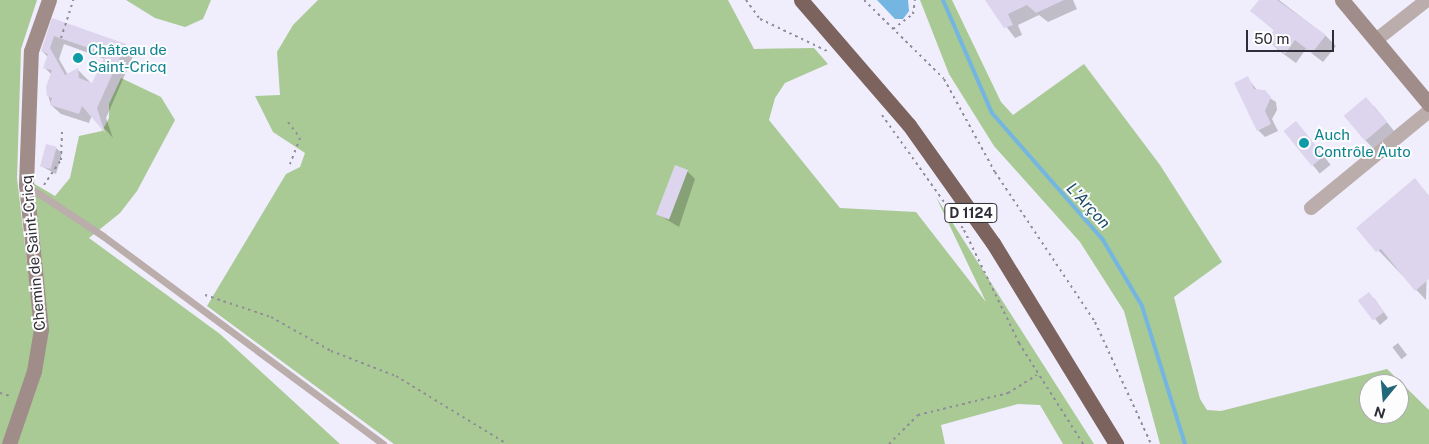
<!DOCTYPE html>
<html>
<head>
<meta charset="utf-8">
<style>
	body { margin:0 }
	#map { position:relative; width:1429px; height:444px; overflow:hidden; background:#f0edfc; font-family:"Public Sans",sans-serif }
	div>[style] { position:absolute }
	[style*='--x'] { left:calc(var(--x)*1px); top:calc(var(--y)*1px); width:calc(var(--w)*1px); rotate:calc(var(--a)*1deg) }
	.green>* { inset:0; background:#a9ca95 }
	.water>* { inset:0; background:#74b6e1 }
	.shadow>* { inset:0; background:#0003; transform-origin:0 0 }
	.stream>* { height:4px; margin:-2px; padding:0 2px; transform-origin:2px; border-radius:2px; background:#74b6e1 }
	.building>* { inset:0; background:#dcd5ed; transform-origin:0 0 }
	.path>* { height:2px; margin-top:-1px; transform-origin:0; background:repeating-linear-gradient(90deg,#908d9a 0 2.5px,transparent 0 6.5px) }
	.lane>* { height:7px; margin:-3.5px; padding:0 3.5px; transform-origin:3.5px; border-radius:3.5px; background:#baadab }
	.street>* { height:14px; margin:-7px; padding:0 7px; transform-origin:7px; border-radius:7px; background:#baadab }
	.secondary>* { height:15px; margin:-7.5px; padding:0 7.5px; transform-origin:7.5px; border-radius:7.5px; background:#a08d8a }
	.highway>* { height:15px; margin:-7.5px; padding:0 7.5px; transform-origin:7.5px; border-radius:7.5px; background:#7c635e }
	.dots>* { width:14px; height:14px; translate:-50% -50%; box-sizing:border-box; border:2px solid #fdfdfd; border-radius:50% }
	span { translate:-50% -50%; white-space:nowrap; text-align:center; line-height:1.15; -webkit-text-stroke:4px #fdfdfd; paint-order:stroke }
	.shield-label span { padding:1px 4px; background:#fdfdfd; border:1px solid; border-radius:4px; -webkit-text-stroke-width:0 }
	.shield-label { font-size:14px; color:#2f2d37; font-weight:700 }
	.culture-label { font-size:15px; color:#0d838f }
	.left { translate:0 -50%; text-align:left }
	.street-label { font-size:15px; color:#2f2d37 }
	.water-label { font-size:16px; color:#144865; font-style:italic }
	.north { position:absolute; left:1359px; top:374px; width:50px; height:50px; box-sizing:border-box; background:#fdfdfd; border:1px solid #abaaae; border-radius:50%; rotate:197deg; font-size:14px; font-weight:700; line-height:20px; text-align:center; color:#2f2d37 }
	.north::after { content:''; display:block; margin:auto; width:18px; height:22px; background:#226878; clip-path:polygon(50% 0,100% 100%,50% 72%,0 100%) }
	.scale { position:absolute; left:1246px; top:30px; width:88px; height:22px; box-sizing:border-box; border:2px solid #2f2d37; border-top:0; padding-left:6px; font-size:15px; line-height:18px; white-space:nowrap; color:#2f2d37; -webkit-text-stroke:4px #fdfdfd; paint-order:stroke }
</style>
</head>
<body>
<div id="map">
	<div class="green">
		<i style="clip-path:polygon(0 0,37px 0,21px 49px,17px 178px,35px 331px,28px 371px,4px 444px,0 444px)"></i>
		<i style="clip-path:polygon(126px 0,211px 0,203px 19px,185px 27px,155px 18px)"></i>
		<i style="clip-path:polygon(318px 0,728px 0,754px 49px,814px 48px,828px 64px,785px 83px,775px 98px,769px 120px,840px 208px,916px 212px,986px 302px,936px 197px,1094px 444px,1063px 444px,1040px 405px,1018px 404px,941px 425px,945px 444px,394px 444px,207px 306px,286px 174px,300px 167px,305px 153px,273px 132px,255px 96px,280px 95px,277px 52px,293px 25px)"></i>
		<i style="clip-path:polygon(evenodd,920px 0,952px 0,1001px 102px,1013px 115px,1084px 64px,1160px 165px,1222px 262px,1174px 297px,1200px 399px,1207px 410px,1221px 411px,1387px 369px,1429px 410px,1429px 444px,1160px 444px,1124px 311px,1080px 242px,994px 146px,949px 74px,920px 0,1369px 384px,1399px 384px,1399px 414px,1369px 414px,1369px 384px)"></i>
		<i style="clip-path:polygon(121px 78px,161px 97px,175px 120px,137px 191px,120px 213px,89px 238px,220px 334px,340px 444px,15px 444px,38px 376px,33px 183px,55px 196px,70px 178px,79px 136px,102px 131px,109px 118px,109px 104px)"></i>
	</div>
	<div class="water">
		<i style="clip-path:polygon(877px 0,908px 0,909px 11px,903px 19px,895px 19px)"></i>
	</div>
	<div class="shadow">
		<i style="clip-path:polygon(986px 0,1073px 0,1077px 9px,1048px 22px,1039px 15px,1018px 25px,1022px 35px,1015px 38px)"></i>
		<i style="clip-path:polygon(1260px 0,1279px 0,1326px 36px,1336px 46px,1323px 62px,1306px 49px,1296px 63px,1278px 50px,1268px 40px,1275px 31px,1252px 11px)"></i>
		<i style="clip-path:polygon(evenodd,53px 20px,125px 45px,134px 54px,106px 118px,113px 138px,92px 115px,89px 123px,61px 114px,51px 105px,48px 95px,52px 75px,45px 68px,48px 57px,42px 51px,53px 20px,64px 44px,105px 59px,93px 85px,77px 69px,68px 75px,59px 59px,64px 44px)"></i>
		<i style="clip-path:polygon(1247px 78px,1258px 91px,1276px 102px,1277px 110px,1272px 119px,1278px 131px,1265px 137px,1258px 130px)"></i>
		<i style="clip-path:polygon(1374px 106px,1394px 131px,1373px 148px,1365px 140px)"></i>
		<i style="left:1296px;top:122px;width:55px;height:14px;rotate:51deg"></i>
		<i style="clip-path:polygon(56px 148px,62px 153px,56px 174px,41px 166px)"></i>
		<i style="clip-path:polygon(687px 171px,695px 179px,679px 227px,659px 215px)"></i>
		<i style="clip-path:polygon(1415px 180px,1429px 196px,1426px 300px,1357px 228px)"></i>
		<i style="clip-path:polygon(1374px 298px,1388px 318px,1380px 325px,1360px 300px)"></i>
		<i style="left:1398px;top:343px;width:15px;height:7px;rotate:53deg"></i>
	</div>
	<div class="stream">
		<i style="--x:943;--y:0;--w:123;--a:66.6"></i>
		<i style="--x:992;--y:113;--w:169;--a:48.8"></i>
		<i style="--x:1103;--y:240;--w:77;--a:59.4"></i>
		<i style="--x:1142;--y:306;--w:145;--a:72.7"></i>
	</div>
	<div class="building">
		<i style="clip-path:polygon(985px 0,1064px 0,1036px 13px,1027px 5px,1008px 14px,1013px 25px,1004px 28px)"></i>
		<i style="clip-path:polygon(1259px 0,1277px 0,1326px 35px,1312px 53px,1295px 40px,1285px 54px,1266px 40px,1274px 30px,1250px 11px)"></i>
		<i style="clip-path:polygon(evenodd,52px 18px,126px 44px,97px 108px,105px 133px,82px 106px,79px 114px,50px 105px,52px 98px,47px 96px,46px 87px,52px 70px,43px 68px,48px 54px,41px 51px,52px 18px,54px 36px,106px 54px,92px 83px,79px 78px,78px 68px,65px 75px,50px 48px,54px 36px)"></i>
		<i style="clip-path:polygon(1248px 76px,1254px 89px,1265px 90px,1271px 97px,1265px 111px,1271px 124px,1257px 131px,1234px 83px)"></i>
		<i style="left:1366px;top:97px;width:33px;height:29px;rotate:50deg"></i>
		<i style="left:1296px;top:121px;width:45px;height:16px;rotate:51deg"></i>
		<i style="left:46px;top:144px;width:11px;height:23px;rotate:15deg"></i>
		<i style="left:675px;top:165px;width:14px;height:53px;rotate:21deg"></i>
		<i style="clip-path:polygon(1415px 178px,1429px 196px,1429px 279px,1415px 291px,1381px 249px,1376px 252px,1356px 228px)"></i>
		<i style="left:1369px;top:292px;width:25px;height:14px;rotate:53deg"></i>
	</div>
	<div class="path">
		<i style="--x:746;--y:0;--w:24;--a:54"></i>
		<i style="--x:760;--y:19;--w:74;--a:25.5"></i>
		<i style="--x:864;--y:0;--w:112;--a:44.6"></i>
		<i style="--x:944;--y:79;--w:106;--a:61.3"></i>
		<i style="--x:995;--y:172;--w:180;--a:56.3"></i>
		<i style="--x:1095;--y:322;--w:134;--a:65.3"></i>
		<i style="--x:893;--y:29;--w:25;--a:-37"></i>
		<i style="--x:913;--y:14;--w:14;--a:-82"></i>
		<i style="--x:61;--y:38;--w:40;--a:-72"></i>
		<i style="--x:882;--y:115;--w:141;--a:54.5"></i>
		<i style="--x:964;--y:230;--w:126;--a:64"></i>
		<i style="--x:1019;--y:343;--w:120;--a:57.6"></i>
		<i style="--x:288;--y:122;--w:20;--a:53"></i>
		<i style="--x:300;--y:138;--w:28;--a:111"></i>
		<i style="--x:44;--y:185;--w:30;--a:-56"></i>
		<i style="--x:61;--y:160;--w:29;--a:-88"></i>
		<i style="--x:205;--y:295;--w:70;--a:18.4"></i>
		<i style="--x:271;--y:317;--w:69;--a:29.5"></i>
		<i style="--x:331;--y:351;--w:70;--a:21"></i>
		<i style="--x:396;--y:376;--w:130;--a:31.5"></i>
		<i style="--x:0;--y:393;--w:10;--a:17"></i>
		<i style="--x:889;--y:444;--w:41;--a:-45"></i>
		<i style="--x:918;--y:415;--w:93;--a:-13.7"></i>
		<i style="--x:1008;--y:393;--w:34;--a:-32"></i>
	</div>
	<div class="lane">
		<i style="--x:26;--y:185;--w:92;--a:33.5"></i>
		<i style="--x:103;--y:236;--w:349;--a:36.6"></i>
	</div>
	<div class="street">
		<i style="--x:1376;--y:40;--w:65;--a:-38.1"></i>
		<i style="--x:1311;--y:208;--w:153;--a:-39.4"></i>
	</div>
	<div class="secondary">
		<i style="--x:1342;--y:0;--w:136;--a:50.1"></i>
		<i style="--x:9;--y:444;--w:77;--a:-71.1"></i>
		<i style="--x:34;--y:371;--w:43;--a:-80.5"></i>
		<i style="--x:41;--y:329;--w:145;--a:-95.9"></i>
		<i style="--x:26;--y:185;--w:134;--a:-87.9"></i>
		<i style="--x:31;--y:51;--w:54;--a:-70.6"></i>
	</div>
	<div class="highway">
		<i style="--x:801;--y:0;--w:165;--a:49.2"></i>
		<i style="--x:909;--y:125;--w:145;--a:54.6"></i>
		<i style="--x:993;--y:243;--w:236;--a:58.5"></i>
	</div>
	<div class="dots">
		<i style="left:78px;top:58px;background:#0f9aa8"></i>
		<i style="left:1304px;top:143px;background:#0f9aa8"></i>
	</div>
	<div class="shield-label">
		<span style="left:971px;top:213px">D 1124</span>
	</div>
	<div class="culture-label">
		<span class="left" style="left:88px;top:58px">Château de<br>Saint-Cricq</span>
		<span class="left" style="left:1314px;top:143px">Auch<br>Contrôle Auto</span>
	</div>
	<div class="street-label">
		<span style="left:33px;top:253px;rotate:-95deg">Chemin de Saint-Cricq</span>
	</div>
	<div class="water-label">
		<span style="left:1088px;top:206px;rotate:47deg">L'Arçon</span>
	</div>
	<div class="north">N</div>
	<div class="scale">50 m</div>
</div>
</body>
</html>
